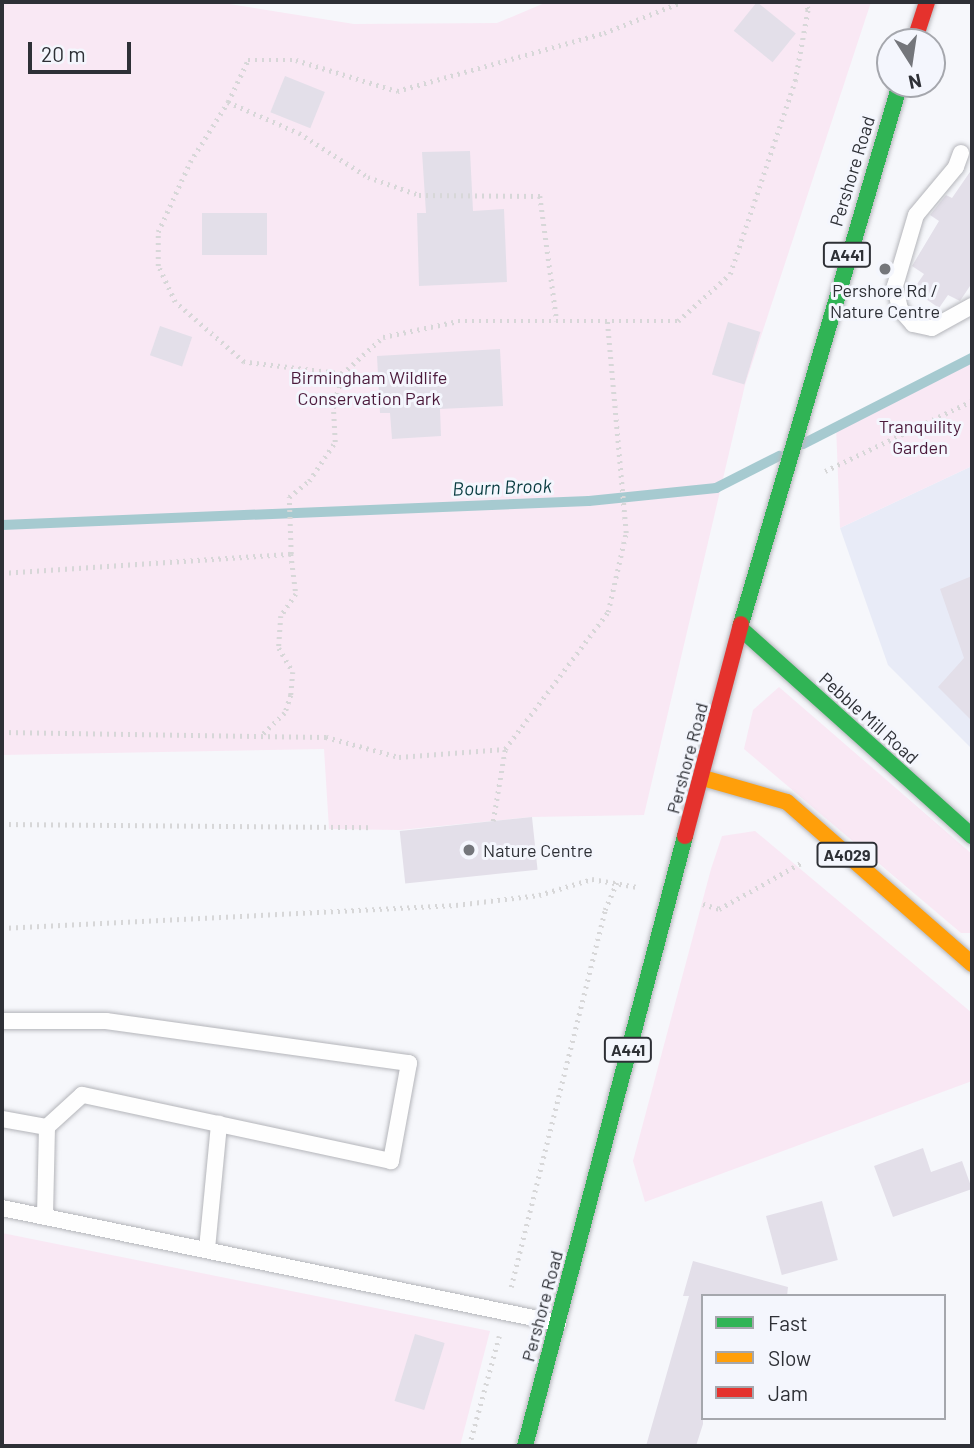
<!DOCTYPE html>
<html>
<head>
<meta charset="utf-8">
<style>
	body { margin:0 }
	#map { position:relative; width:974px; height:1448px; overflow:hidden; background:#f6f7fb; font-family:Barlow,sans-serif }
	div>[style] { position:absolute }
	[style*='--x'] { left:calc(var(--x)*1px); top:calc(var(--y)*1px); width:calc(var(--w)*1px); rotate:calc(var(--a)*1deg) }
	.built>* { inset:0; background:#e8ebf7 }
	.green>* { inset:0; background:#f9e8f4 }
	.stream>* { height:10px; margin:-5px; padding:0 5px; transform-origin:5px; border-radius:5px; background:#a6cad0 }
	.building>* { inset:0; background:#e3dfe9; transform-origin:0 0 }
	.path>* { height:4.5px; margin-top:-2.25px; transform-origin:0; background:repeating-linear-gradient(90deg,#d7d7d8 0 2px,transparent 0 7px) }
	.roads { filter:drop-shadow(0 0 2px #b4b5ba) drop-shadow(0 0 2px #b4b5ba) }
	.lane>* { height:16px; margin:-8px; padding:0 8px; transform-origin:8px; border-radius:8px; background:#fefefe }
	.fast>* { height:16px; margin:-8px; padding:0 8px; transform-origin:8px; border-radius:8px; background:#30b455 }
	.slow>* { height:16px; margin:-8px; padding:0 8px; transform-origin:8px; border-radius:8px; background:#ff9f0a }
	.jam>* { height:16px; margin:-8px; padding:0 8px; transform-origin:8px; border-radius:8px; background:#e5322d }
	.dots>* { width:19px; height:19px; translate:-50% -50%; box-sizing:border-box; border:4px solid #f4f6fd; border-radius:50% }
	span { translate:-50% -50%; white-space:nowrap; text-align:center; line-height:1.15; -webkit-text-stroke:6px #f4f6fd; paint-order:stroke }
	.shield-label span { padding:2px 5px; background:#f4f6fd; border:2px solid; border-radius:5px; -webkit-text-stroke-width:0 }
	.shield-label { font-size:16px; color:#2e3036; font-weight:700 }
	.street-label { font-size:18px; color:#2e3036 }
	.poi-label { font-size:18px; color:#2e3036 }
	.left { translate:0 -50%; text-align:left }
	.park-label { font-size:18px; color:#4c1b3c }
	.water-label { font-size:19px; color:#083b40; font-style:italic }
	.frame { position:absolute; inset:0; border:4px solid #2e3036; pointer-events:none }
	.legend { position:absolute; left:701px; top:1294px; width:245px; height:126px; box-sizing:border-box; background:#f4f6fd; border:2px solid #a5a7ad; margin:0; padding:9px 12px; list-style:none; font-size:21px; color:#2e3036 }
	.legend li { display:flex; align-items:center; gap:14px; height:35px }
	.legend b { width:35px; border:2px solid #a5a7ad }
	.north { position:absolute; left:876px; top:28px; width:70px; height:70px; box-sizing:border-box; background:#f4f6fd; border:2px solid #a5a7ad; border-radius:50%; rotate:168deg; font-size:19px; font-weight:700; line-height:28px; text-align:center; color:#2e3036 }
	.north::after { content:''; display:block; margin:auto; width:24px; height:32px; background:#74767b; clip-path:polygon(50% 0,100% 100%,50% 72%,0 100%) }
	.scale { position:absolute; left:28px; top:42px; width:103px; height:32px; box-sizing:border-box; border:4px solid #2e3036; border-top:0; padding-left:9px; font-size:21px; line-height:24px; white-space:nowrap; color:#2e3036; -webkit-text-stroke:5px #f4f6fd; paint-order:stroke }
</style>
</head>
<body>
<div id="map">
	<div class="built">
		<i style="clip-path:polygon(972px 466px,972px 749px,888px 665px,840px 528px)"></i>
	</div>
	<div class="green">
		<i style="clip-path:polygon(2px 2px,217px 2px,354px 24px,497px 23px,547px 2px,871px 2px,745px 385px,644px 815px,532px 817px,400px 830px,329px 829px,324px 749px,2px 755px)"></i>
		<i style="clip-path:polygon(972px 357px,972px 466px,840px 528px,836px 425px)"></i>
		<i style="clip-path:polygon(779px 687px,972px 854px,972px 933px,961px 933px,744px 749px,753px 710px)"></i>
		<i style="clip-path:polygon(755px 831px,972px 1013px,972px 1081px,645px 1202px,633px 1161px,711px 869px,722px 836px)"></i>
		<i style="clip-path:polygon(2px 1233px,490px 1331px,460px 1446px,2px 1446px)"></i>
	</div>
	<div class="stream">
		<i style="--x:803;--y:444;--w:190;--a:-27"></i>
		<i style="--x:2;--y:525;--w:587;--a:-2.34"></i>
		<i style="--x:589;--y:501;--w:128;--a:-5.8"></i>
		<i style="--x:716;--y:488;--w:71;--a:-26.9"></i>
	</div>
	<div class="building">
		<i style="left:757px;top:2px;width:50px;height:37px;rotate:39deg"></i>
		<i style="left:285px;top:76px;width:43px;height:39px;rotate:22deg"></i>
		<i style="clip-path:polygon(470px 151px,473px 211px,504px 209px,507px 282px,419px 286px,417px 213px,426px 213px,422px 152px)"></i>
		<i style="clip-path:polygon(972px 169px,972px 283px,960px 301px,948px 295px,939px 308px,913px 290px,924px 274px,912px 266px,939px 221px,930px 215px,946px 195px,952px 198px)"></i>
		<i style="left:202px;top:213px;width:65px;height:42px"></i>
		<i style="left:728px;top:322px;width:34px;height:55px;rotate:17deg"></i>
		<i style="left:160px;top:326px;width:34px;height:31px;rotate:19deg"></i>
		<i style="clip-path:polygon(500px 349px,503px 406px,440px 409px,441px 436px,392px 439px,390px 413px,380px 413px,377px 356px)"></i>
		<i style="clip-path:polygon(972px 576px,972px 721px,938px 687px,964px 658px,940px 589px)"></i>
		<i style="left:532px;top:817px;width:53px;height:133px;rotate:84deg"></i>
		<i style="clip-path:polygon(923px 1148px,931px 1172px,962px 1161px,972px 1189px,893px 1217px,874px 1166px)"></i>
		<i style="left:822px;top:1201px;width:61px;height:58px;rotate:75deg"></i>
		<i style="clip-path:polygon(693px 1261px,788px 1287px,787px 1296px,703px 1296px,703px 1424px,696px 1446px,646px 1446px,689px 1296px,683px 1296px)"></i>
		<i style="left:415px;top:1334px;width:31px;height:70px;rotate:17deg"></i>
	</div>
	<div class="path">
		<i style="--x:228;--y:102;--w:47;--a:-64.5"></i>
		<i style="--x:248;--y:60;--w:48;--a:0"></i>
		<i style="--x:296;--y:60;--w:106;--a:17.1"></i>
		<i style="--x:397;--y:91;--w:215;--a:-15.7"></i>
		<i style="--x:604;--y:33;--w:84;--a:-21.7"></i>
		<i style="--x:342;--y:374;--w:99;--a:-173"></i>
		<i style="--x:244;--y:362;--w:91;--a:-139"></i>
		<i style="--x:175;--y:302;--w:40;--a:-115"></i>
		<i style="--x:158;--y:266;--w:34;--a:-90"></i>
		<i style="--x:158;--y:232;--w:77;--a:-65.4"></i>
		<i style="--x:190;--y:162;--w:71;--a:-57.7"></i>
		<i style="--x:228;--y:102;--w:77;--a:23.6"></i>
		<i style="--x:299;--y:133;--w:82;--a:32.5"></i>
		<i style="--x:368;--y:177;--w:54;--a:19.4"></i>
		<i style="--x:419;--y:195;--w:121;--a:0.5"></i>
		<i style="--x:540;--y:196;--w:126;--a:82.3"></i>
		<i style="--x:825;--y:471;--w:163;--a:-25.5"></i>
		<i style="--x:291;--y:554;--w:57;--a:-92"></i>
		<i style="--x:289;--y:497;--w:26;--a:-39"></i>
		<i style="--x:309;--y:481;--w:47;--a:-56.3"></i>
		<i style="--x:335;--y:442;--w:34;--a:-93"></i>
		<i style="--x:333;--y:408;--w:35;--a:-75"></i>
		<i style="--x:342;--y:374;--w:55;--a:-42.1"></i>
		<i style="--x:383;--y:337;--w:77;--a:-12"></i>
		<i style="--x:458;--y:321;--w:220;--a:0"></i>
		<i style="--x:678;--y:321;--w:70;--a:-42.1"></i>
		<i style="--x:730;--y:274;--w:204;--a:-71.4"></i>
		<i style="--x:795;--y:81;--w:73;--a:-79.8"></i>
		<i style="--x:808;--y:9;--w:8;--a:-120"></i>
		<i style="--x:2;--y:573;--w:290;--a:-3.8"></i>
		<i style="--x:291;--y:554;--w:40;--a:82.9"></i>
		<i style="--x:296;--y:594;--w:27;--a:124"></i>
		<i style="--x:281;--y:616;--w:32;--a:94"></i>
		<i style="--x:279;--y:648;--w:28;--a:60"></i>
		<i style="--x:293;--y:672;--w:23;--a:95"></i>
		<i style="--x:291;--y:695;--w:19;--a:108"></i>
		<i style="--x:285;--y:713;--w:33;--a:136"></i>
		<i style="--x:2;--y:732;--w:324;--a:0.9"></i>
		<i style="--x:326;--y:737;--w:76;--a:15.3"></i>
		<i style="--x:399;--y:757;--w:106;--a:-4.3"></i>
		<i style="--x:493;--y:821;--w:73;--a:-80.5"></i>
		<i style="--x:505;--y:749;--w:171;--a:-53.1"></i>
		<i style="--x:608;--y:612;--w:81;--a:-77.2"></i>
		<i style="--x:626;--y:533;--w:213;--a:-95.1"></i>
		<i style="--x:2;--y:824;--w:371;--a:0.5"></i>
		<i style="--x:703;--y:904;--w:17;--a:17"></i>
		<i style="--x:719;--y:909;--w:94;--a:-29.3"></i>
		<i style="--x:2;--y:928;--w:455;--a:-2.9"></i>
		<i style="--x:456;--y:905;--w:84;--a:-6.9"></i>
		<i style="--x:539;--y:895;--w:55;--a:-16.8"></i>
		<i style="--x:592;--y:879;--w:46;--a:10.1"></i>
		<i style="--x:511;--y:1287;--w:389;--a:-76"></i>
		<i style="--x:605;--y:910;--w:30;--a:-67"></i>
		<i style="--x:469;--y:1446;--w:114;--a:-74.7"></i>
	</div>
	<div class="roads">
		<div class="lane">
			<i style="--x:961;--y:153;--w:15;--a:110"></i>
			<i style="--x:956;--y:167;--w:62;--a:129.8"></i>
			<i style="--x:916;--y:215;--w:74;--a:106.5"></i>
			<i style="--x:895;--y:286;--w:24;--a:78"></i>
			<i style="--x:900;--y:309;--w:20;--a:49"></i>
			<i style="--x:913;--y:324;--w:19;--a:12"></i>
			<i style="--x:932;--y:328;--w:46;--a:-28.8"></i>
			<i style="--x:2;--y:1021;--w:104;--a:0"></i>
			<i style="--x:106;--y:1021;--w:306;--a:7.9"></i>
			<i style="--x:409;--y:1063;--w:100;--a:100.4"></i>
			<i style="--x:391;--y:1161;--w:316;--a:-167.9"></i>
			<i style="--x:82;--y:1095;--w:47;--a:137.6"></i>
			<i style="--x:47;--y:1127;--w:90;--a:91.3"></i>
			<i style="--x:2;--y:1119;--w:46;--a:10.1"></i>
			<i style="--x:2;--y:1208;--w:568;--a:11.69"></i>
			<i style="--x:207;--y:1249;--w:126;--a:-84.5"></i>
		</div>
		<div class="fast">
			<i style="--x:741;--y:624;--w:563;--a:-73.59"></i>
			<i style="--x:740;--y:628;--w:312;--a:41.9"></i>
			<i style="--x:525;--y:1446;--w:631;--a:-75.3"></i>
		</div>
		<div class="slow">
			<i style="--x:703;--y:778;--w:87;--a:15.9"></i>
			<i style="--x:787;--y:802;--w:246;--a:41.2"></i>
		</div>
		<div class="jam">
			<i style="--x:914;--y:42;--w:42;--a:-72"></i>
			<i style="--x:685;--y:836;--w:219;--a:-75.2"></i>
		</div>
	</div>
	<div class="dots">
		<i style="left:885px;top:269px;background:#74767b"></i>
		<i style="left:469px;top:850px;background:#74767b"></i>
	</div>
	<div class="shield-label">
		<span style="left:847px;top:255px">A441</span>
		<span style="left:847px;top:855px">A4029</span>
		<span style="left:628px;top:1050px">A441</span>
	</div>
	<div class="street-label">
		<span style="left:852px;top:171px;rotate:-73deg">Pershore Road</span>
		<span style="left:869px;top:718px;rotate:42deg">Pebble Mill Road</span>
		<span style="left:687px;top:758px;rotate:-75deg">Pershore Road</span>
		<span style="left:542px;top:1306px;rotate:-75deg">Pershore Road</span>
	</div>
	<div class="poi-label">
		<span style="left:885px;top:301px">Pershore Rd /<br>Nature Centre</span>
		<span class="left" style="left:483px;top:850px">Nature Centre</span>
	</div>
	<div class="park-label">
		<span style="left:369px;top:388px">Birmingham Wildlife<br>Conservation Park</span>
		<span style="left:920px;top:437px">Tranquility<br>Garden</span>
	</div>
	<div class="water-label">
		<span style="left:502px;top:487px;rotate:-2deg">Bourn Brook</span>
	</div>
	<div class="frame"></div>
	<ul class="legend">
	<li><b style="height:9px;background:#30b455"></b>Fast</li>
	<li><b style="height:9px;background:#ff9f0a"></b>Slow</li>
	<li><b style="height:9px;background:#e5322d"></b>Jam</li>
	</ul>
	<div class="north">N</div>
	<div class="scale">20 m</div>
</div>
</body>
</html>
